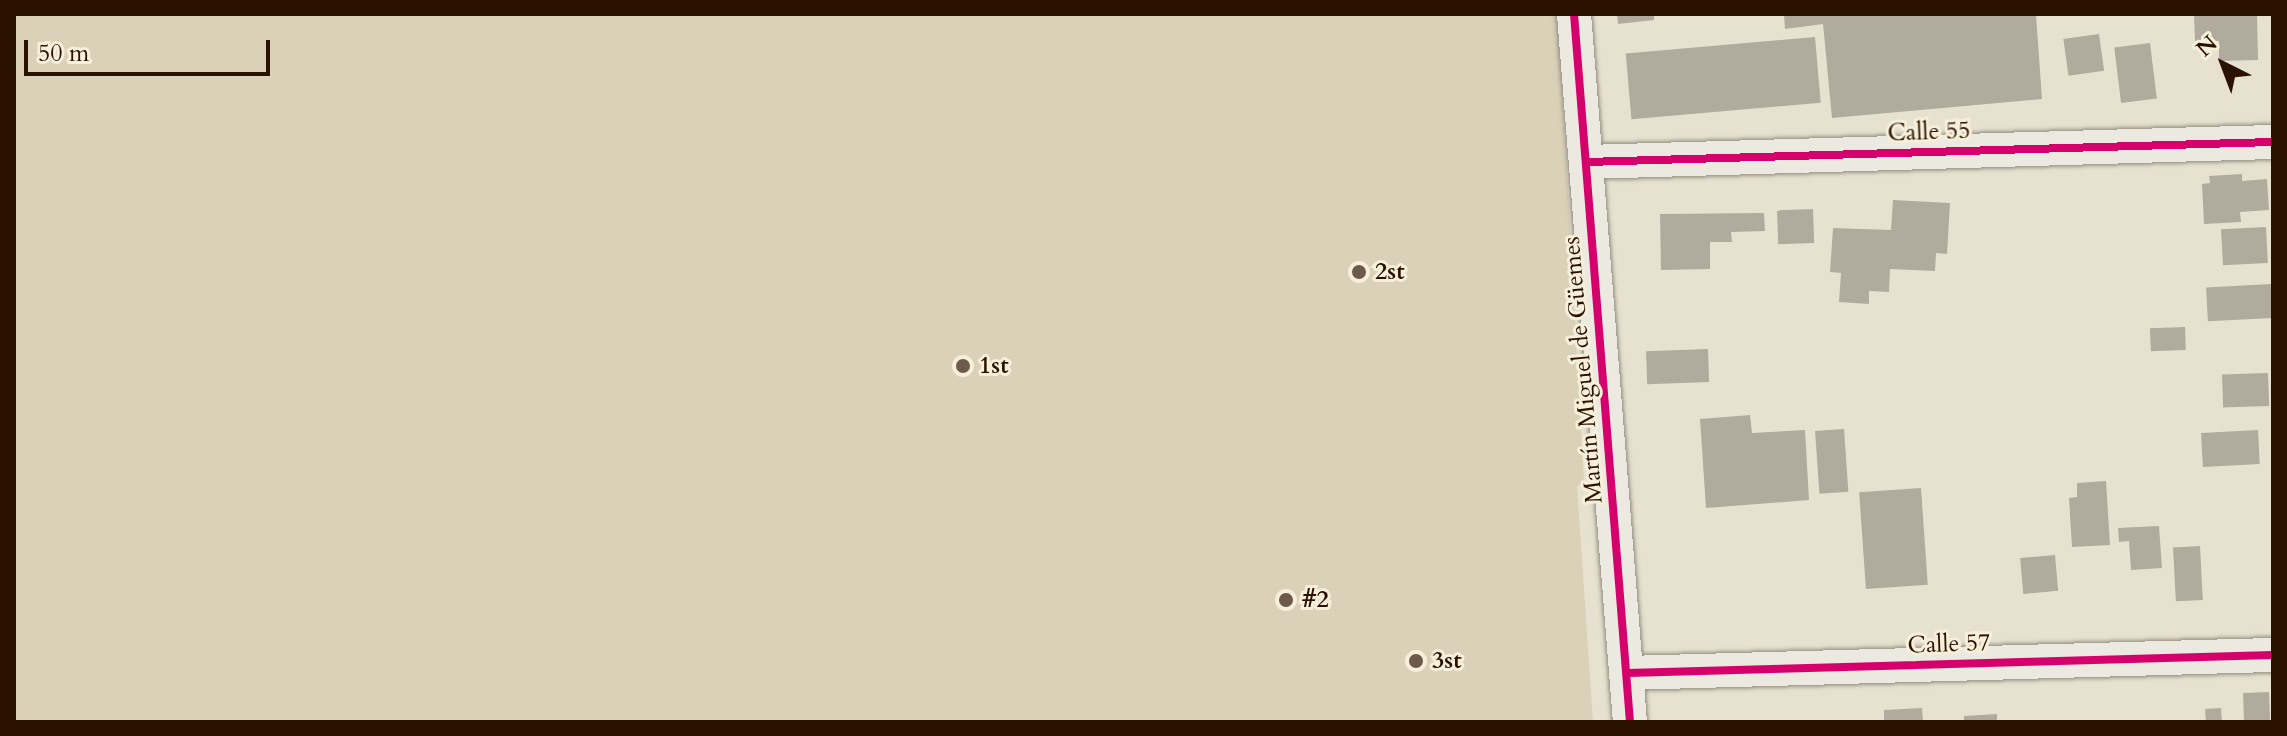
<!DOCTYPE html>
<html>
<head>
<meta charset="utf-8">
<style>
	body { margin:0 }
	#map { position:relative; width:2287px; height:736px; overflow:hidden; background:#e7e2d0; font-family:Cardo,serif }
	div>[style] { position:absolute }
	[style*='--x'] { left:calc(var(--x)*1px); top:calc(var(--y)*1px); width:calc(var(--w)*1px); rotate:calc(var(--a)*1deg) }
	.green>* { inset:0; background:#dad1b8 }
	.building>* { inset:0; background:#b1ab9e; transform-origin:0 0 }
	.roads { filter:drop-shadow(0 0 2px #938d81) drop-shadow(0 0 2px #938d81) }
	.street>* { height:34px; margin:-17px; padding:0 17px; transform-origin:17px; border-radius:17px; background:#ece9e0 }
	.cycleway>* { height:8px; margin:-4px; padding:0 4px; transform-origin:4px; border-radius:4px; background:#d6006c }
	.dots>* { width:22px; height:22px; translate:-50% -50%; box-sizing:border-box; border:4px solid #f6efda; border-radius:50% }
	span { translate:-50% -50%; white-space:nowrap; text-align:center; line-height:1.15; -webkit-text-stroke:6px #f6efda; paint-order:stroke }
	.street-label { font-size:24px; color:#2b1100 }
	.poi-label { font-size:24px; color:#2b1100; font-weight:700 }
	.left { translate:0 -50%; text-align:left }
	.frame { position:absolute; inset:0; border:16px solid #2b1100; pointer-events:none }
	.north { position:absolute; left:2183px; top:24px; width:80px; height:80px; -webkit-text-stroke:6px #f6efda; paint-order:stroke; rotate:318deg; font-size:22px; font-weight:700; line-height:32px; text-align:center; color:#2b1100 }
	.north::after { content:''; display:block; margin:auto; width:28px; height:36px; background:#2b1100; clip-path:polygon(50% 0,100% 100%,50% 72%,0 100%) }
	.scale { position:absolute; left:24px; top:40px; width:246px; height:36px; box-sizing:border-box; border:4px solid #2b1100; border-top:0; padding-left:10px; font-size:24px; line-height:28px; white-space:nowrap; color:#2b1100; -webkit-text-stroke:6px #f6efda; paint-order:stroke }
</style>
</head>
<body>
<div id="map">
	<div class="green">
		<i style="clip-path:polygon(14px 14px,1558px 14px,1584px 482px,1577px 486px,1593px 722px,14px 722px)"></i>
	</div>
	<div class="building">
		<i style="clip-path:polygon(1617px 14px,1654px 14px,1654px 20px,1618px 24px)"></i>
		<i style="clip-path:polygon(1784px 14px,2036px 14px,2042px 99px,1832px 118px,1823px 24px,1785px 29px)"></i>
		<i style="clip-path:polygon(2194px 14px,2257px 14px,2258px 60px,2219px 61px,2219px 41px,2195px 41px)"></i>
		<i style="left:2099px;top:34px;width:37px;height:36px;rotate:82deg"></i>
		<i style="left:1815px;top:37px;width:66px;height:190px;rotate:85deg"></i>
		<i style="left:2150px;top:43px;width:56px;height:36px;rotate:83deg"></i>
		<i style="clip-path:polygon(2242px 174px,2242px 181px,2267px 179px,2269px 210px,2240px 212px,2241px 222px,2204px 224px,2202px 184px,2210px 183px,2209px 176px)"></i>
		<i style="clip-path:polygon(1893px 200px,1950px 203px,1947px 254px,1936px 253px,1935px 271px,1890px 269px,1889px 292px,1869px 291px,1869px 304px,1839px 302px,1841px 273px,1830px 272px,1833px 228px,1891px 230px)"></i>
		<i style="left:1813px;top:209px;width:34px;height:36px;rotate:88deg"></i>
		<i style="clip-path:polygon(1764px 213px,1765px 231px,1731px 232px,1732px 242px,1710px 242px,1710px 269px,1661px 270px,1660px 214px)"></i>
		<i style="left:2266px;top:227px;width:36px;height:45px;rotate:87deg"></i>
		<i style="left:2271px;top:284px;width:34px;height:65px;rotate:87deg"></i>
		<i style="left:2185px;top:327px;width:23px;height:35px;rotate:88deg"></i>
		<i style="left:1708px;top:349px;width:33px;height:62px;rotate:88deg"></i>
		<i style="left:2268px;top:373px;width:33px;height:46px;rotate:88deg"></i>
		<i style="clip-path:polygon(1750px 415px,1752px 433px,1805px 430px,1809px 500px,1706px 508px,1700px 419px)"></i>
		<i style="left:1844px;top:429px;width:63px;height:29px;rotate:86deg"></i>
		<i style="left:2258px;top:430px;width:34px;height:57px;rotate:87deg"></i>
		<i style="clip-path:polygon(2106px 481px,2110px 545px,2072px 547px,2069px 498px,2077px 497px,2077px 483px)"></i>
		<i style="left:1921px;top:488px;width:97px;height:62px;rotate:86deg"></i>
		<i style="clip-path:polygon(2159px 526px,2162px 568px,2131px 570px,2129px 541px,2119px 542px,2118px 528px)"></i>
		<i style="left:2200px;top:546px;width:54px;height:27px;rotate:87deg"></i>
		<i style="left:2055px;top:555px;width:36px;height:35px;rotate:85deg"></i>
		<i style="left:2269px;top:692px;width:30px;height:26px;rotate:88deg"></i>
		<i style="clip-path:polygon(1922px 708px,1923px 722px,1884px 722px,1884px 710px)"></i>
		<i style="left:2221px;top:708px;width:14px;height:16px;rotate:86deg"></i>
		<i style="clip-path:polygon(1997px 714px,1997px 722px,1964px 722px,1964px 716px)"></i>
	</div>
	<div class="roads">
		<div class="street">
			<i style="--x:1574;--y:14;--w:710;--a:85.48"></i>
			<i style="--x:1586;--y:162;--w:687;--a:-1.67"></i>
			<i style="--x:1627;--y:673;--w:646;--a:-1.6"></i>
		</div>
	</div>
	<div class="cycleway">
		<i style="--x:1574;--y:14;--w:710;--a:85.48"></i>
		<i style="--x:1586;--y:162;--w:687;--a:-1.67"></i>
		<i style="--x:1627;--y:673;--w:646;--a:-1.6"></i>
	</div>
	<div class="dots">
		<i style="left:1359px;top:272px;background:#6d5a49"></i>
		<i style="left:963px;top:366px;background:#6d5a49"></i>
		<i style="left:1286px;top:600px;background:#6d5a49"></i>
		<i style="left:1416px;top:661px;background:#6d5a49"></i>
	</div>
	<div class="street-label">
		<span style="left:1929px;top:132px;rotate:-2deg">Calle 55</span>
		<span style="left:1583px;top:370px;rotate:-95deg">Martín Miguel de Güemes</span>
		<span style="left:1949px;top:644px;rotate:-2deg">Calle 57</span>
	</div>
	<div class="poi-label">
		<span class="left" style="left:1375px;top:272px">2st</span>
		<span class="left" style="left:979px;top:366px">1st</span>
		<span class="left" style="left:1302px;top:600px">#2</span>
		<span class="left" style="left:1432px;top:661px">3st</span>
	</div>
	<div class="frame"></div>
	<div class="north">N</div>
	<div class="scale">50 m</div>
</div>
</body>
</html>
